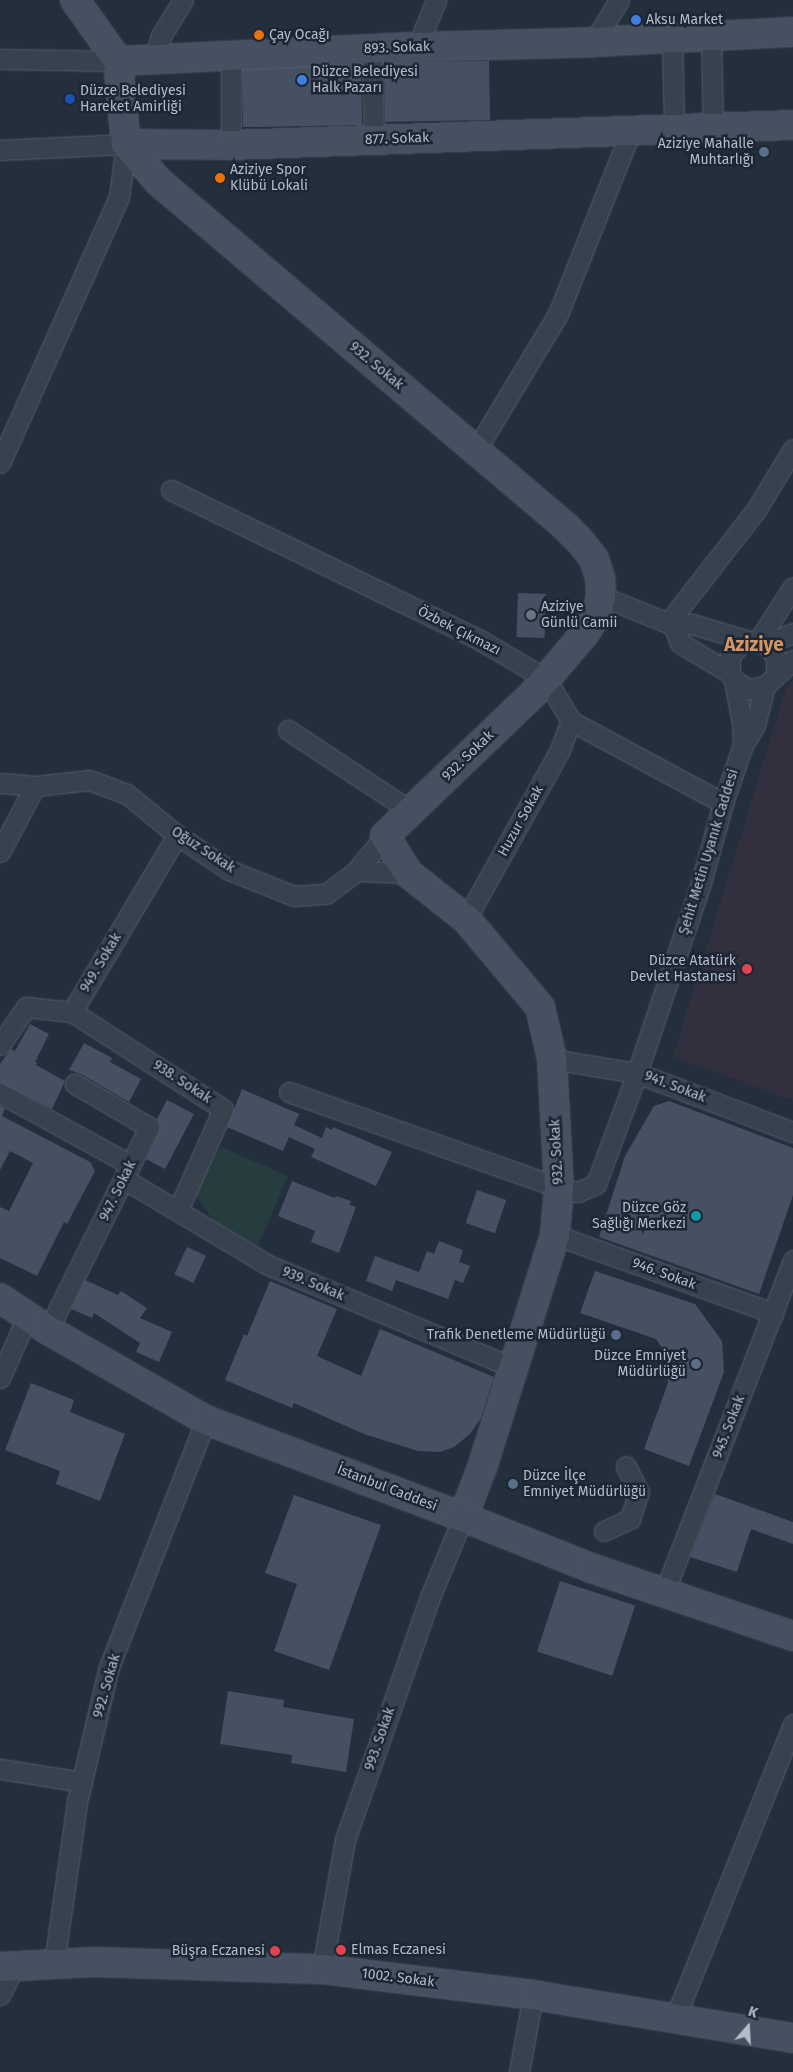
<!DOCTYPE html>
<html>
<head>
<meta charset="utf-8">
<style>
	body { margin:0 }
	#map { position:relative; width:793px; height:2072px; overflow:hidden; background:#242f3e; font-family:"Fira Sans",sans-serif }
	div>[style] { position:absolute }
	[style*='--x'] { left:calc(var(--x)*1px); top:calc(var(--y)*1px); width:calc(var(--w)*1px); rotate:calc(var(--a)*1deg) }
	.medical>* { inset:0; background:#32303f }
	.green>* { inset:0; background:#263c3f }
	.building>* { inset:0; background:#455162; transform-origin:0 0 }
	.roads { filter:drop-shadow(0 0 1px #565f6c) drop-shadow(0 0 1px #565f6c) }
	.street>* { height:19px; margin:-9.5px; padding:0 9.5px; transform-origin:9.5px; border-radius:9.5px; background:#38414e }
	.secondary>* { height:28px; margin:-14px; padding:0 14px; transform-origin:14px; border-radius:14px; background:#465061 }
	.dots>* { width:14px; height:14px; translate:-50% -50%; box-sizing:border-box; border:2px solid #1d2633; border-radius:50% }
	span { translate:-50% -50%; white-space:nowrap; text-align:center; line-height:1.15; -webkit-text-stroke:5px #1d2633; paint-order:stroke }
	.poi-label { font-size:14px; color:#b4bcc9 }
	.left { translate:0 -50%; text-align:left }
	.right { translate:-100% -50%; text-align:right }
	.street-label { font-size:14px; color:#b4bcc9 }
	.district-label { font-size:19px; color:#d59563; font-weight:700 }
	.north { position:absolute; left:723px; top:2002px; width:50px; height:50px; -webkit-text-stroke:4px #1d2633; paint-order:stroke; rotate:19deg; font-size:14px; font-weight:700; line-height:20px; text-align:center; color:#b4bcc9 }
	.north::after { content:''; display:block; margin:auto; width:18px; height:22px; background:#b4bcc9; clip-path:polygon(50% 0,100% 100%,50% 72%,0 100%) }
</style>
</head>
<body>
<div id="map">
	<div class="medical">
		<i style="clip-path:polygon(793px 680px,793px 1100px,673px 1057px,786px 689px)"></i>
	</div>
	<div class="green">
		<i style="clip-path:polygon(221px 1147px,288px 1176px,258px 1246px,213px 1220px,197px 1197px,204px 1171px)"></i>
	</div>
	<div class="building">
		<i style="left:489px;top:61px;width:59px;height:105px;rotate:89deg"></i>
		<i style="left:361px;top:65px;width:60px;height:119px;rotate:89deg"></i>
		<i style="left:518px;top:593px;width:28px;height:44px;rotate:2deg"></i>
		<i style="clip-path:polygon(30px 1024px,49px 1034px,35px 1062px,37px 1063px,36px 1065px,65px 1081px,52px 1109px,0 1082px,0 1064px,11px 1049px,15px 1051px)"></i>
		<i style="clip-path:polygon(84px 1043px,112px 1058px,110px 1062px,141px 1079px,129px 1102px,81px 1074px,69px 1070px)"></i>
		<i style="clip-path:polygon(242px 1089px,299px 1114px,294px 1125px,322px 1138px,326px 1127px,332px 1130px,333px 1127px,392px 1152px,376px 1186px,311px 1157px,315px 1149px,289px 1137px,283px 1151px,227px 1127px)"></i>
		<i style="clip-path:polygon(167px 1100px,194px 1114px,165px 1169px,146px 1159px,159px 1132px,160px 1126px,157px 1119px)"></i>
		<i style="clip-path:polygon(669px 1101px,793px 1148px,793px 1195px,759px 1294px,599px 1237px,625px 1156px,654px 1106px)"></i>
		<i style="clip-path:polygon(0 1106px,5px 1109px,2px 1116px,90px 1162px,95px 1171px,67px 1224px,64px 1222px,37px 1276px,0 1258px,0 1207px,9px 1211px,33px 1163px,10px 1151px,0 1170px)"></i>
		<i style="clip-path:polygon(292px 1181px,335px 1198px,336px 1196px,351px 1201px,350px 1205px,356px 1207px,339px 1253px,311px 1242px,315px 1231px,278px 1216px)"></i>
		<i style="left:477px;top:1190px;width:31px;height:35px;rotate:19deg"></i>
		<i style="clip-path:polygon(439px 1241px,463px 1250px,459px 1262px,470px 1266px,463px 1283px,455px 1280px,448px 1299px,396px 1280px,392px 1291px,366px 1281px,375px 1256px,419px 1272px,427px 1251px,434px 1254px)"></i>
		<i style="left:187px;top:1247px;width:21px;height:30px;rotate:25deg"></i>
		<i style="clip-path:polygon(595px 1271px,695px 1304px,722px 1341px,724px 1372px,689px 1466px,644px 1449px,668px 1383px,667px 1355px,656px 1339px,580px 1313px)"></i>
		<i style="clip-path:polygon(85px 1280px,118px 1295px,121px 1291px,147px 1308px,140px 1318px,172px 1332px,159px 1362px,136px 1352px,140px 1343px,94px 1313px,92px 1318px,71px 1309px)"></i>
		<i style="clip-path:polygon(270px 1281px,337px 1309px,317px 1356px,361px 1376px,380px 1329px,494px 1377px,481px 1418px,470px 1434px,454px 1447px,440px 1452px,418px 1451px,364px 1434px,294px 1403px,292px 1408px,225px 1380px,244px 1334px,247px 1336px)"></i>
		<i style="clip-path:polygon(31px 1383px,74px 1400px,70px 1412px,125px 1434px,100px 1501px,56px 1484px,60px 1471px,5px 1450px)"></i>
		<i style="clip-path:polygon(715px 1494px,793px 1522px,793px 1544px,751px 1529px,737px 1572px,690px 1557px)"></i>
		<i style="clip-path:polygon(294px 1495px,381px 1525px,329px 1670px,274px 1651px,297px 1584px,265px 1573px)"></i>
		<i style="left:560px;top:1581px;width:79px;height:74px;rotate:18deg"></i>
		<i style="clip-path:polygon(228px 1691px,284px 1700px,283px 1707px,354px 1719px,346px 1772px,291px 1763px,292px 1755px,220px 1744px)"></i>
	</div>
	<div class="roads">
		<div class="street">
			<i style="--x:711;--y:36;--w:92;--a:88.8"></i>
			<i style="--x:672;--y:38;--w:91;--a:88.7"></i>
			<i style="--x:594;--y:42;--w:49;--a:-59.2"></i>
			<i style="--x:420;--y:47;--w:17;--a:-77"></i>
			<i style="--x:424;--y:30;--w:32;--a:-68"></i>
			<i style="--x:372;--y:49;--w:91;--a:88.7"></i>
			<i style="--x:155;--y:58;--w:23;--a:-75"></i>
			<i style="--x:161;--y:36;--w:42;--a:-58.6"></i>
			<i style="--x:0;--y:59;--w:118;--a:1"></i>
			<i style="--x:231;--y:145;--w:90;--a:-90"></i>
			<i style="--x:0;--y:150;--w:126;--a:-2.7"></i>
			<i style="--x:126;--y:144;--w:53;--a:97.5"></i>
			<i style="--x:119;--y:197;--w:291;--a:114.1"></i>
			<i style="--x:476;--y:450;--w:159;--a:-58.9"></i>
			<i style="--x:558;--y:314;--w:197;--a:-68.3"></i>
			<i style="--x:171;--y:490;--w:343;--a:25.9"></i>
			<i style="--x:480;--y:640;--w:77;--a:30.6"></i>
			<i style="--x:546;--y:679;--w:49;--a:59.2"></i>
			<i style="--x:571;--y:721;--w:173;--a:28.3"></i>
			<i style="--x:601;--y:596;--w:78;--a:21.9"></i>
			<i style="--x:673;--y:625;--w:19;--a:-3"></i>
			<i style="--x:692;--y:624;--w:59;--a:16.6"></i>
			<i style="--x:668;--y:623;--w:143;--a:-52.1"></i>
			<i style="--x:756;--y:510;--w:71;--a:-58.8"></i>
			<i style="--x:673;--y:625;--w:19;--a:69"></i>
			<i style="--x:680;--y:643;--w:58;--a:31"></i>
			<i style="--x:758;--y:641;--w:64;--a:-57.1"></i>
			<i style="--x:766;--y:644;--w:29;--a:-22"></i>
			<i style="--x:776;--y:674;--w:17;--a:-90"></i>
			<i style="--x:776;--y:657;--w:16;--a:-128"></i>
			<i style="--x:766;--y:644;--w:17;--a:-170"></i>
			<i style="--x:749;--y:641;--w:8;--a:166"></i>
			<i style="--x:741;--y:643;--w:17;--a:130"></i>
			<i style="--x:730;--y:656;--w:17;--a:90"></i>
			<i style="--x:730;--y:673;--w:8;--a:60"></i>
			<i style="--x:734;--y:680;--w:17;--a:33"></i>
			<i style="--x:748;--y:689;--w:17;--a:-10"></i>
			<i style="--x:765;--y:686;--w:38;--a:-43"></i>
			<i style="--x:734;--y:680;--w:44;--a:79.5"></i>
			<i style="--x:742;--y:723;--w:22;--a:87"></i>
			<i style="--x:288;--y:730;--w:147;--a:33.4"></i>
			<i style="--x:0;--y:783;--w:35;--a:5"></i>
			<i style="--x:35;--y:786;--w:54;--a:-6.3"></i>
			<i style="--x:89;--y:780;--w:40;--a:20.2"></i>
			<i style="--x:127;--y:794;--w:65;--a:39.4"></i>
			<i style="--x:177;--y:835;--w:63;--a:33.9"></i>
			<i style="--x:229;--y:870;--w:70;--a:21.8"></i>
			<i style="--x:294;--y:896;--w:32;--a:-4"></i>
			<i style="--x:326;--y:894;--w:38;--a:-37"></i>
			<i style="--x:356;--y:871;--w:52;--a:2.2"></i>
			<i style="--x:0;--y:852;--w:75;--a:-62.1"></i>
			<i style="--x:356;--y:871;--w:45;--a:-50.4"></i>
			<i style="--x:466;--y:919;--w:191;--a:-60.9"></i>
			<i style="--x:559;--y:752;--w:33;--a:-69"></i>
			<i style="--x:72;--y:1012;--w:179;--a:32.7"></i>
			<i style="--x:223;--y:1109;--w:111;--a:114"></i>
			<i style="--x:0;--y:1045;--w:46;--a:-55.6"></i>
			<i style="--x:26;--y:1007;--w:46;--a:6.2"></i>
			<i style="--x:72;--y:1012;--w:206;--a:-59.3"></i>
			<i style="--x:552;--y:1059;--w:86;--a:9.4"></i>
			<i style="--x:637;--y:1073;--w:167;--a:20.7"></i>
			<i style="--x:289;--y:1092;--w:293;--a:19.5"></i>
			<i style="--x:565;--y:1190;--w:13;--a:9"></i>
			<i style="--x:578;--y:1192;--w:20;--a:-24"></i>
			<i style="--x:596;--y:1184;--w:118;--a:-69.7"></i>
			<i style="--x:637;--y:1073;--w:200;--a:-71.4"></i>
			<i style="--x:701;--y:883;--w:83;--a:-74.6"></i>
			<i style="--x:723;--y:803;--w:61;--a:-71"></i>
			<i style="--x:743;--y:745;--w:23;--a:-59"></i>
			<i style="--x:755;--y:725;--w:40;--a:-75.6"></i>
			<i style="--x:0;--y:1093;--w:149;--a:28.8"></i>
			<i style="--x:124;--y:1179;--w:168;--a:30.8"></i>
			<i style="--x:268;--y:1265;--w:267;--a:22.7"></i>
			<i style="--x:555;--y:1235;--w:232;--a:19.7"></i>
			<i style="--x:48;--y:1330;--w:227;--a:-63.5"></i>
			<i style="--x:149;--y:1127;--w:86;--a:-149.8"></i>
			<i style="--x:0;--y:1378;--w:67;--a:-66.1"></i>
			<i style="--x:604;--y:1531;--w:29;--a:-25"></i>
			<i style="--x:630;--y:1519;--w:28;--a:-72"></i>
			<i style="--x:639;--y:1492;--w:29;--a:-117"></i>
			<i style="--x:664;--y:1593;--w:357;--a:-68.8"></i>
			<i style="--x:0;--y:1769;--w:83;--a:9"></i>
			<i style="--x:54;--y:1964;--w:164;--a:-81.9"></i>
			<i style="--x:77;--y:1802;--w:139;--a:-76.7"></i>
			<i style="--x:109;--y:1667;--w:265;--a:-68.6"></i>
			<i style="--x:322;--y:1969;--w:131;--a:-79.9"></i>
			<i style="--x:345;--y:1840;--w:257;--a:-70.7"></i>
			<i style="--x:430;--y:1597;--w:87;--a:-67.6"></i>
			<i style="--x:0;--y:1995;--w:31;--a:-63"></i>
			<i style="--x:675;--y:2018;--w:317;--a:-68.1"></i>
			<i style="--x:519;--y:2072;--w:78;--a:-79.7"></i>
		</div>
		<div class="secondary">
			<i style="--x:75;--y:0;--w:75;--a:54.8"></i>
			<i style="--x:118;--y:61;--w:83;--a:84.5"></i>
			<i style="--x:118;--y:61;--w:302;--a:-2.7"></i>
			<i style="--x:420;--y:47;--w:174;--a:-1.6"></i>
			<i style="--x:594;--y:42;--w:199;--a:-2.9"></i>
			<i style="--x:126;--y:144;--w:50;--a:49"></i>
			<i style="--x:159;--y:182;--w:532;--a:40.27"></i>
			<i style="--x:565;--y:526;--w:21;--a:45"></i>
			<i style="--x:580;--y:541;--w:23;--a:52"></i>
			<i style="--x:594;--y:559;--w:19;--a:72"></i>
			<i style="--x:600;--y:577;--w:19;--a:87"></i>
			<i style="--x:601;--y:596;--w:21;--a:104"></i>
			<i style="--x:596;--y:616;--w:20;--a:123"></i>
			<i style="--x:585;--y:633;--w:77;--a:130.3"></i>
			<i style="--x:535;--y:692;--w:208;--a:136.2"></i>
			<i style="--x:385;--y:836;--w:44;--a:58.1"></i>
			<i style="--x:408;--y:873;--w:74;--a:38.4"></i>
			<i style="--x:466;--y:919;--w:115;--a:49.9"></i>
			<i style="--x:540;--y:1007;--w:53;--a:77"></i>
			<i style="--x:552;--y:1059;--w:129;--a:86.9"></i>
			<i style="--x:559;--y:1188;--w:47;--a:94.9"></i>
			<i style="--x:555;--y:1235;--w:241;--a:107.4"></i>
			<i style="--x:483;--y:1465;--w:56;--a:111"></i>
			<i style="--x:126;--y:144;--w:105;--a:0.5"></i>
			<i style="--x:231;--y:145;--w:562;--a:-2.04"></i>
			<i style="--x:0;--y:1298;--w:58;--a:33.7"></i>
			<i style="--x:48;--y:1330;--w:182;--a:29.7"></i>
			<i style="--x:206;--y:1420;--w:275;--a:20.7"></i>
			<i style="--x:463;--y:1517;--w:138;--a:21.7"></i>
			<i style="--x:591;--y:1568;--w:213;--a:18.6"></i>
			<i style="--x:0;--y:1967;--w:94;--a:-3"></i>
			<i style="--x:94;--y:1962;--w:228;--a:1.8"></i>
			<i style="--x:322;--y:1969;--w:213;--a:7"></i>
			<i style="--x:533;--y:1995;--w:264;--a:9.4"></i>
		</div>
	</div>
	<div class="dots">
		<i style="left:636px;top:20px;background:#3f7fe0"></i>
		<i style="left:259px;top:35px;background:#e8710a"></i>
		<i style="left:302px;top:80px;background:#3f7fe0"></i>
		<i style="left:70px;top:99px;background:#1a4fb4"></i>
		<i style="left:764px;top:152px;background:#5c6f8a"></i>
		<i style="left:220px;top:178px;background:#e8710a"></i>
		<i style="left:531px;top:615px;background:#6b7280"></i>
		<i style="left:747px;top:969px;background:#e0444e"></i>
		<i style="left:696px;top:1216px;background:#0f9aa8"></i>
		<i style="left:616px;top:1335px;background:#5c6f8a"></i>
		<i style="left:696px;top:1364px;background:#5c6f8a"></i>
		<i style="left:513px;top:1484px;background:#5c6f8a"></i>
		<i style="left:341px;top:1950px;background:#e0444e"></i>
		<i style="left:275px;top:1951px;background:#e0444e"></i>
	</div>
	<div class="poi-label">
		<span class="left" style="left:646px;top:20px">Aksu Market</span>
		<span class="left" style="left:269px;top:35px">Çay Ocağı</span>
		<span class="left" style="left:312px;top:80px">Düzce Belediyesi<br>Halk Pazarı</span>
		<span class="left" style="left:80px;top:99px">Düzce Belediyesi<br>Hareket Amirliği</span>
		<span class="right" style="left:754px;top:152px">Aziziye Mahalle<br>Muhtarlığı</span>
		<span class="left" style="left:230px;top:178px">Aziziye Spor<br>Klübü Lokali</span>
		<span class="left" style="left:541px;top:615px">Aziziye<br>Günlü Camii</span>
		<span class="right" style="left:736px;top:969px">Düzce Atatürk<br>Devlet Hastanesi</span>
		<span class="right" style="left:686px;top:1216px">Düzce Göz<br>Sağlığı Merkezi</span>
		<span class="right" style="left:606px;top:1335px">Trafik Denetleme Müdürlüğü</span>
		<span class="right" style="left:686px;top:1364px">Düzce Emniyet<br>Müdürlüğü</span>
		<span class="left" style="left:523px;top:1484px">Düzce İlçe<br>Emniyet Müdürlüğü</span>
		<span class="left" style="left:351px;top:1950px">Elmas Eczanesi</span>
		<span class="right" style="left:265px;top:1951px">Büşra Eczanesi</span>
	</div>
	<div class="street-label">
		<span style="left:397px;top:48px;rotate:-2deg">893. Sokak</span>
		<span style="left:397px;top:139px;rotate:-2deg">877. Sokak</span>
		<span style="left:376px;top:366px;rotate:40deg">932. Sokak</span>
		<span style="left:459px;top:631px;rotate:27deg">Özbek Çıkmazı</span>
		<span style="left:468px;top:756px;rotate:-44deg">932. Sokak</span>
		<span style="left:521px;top:821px;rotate:-61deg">Huzur Sokak</span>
		<span style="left:203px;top:850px;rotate:33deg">Oğuz Sokak</span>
		<span style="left:709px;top:852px;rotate:-73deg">Şehit Metin Uyanık Caddesi</span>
		<span style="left:101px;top:963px;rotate:-59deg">949. Sokak</span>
		<span style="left:182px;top:1082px;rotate:33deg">938. Sokak</span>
		<span style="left:675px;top:1087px;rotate:21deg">941. Sokak</span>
		<span style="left:557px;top:1152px;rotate:-93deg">932. Sokak</span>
		<span style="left:118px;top:1191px;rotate:-64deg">947. Sokak</span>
		<span style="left:664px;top:1274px;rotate:20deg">946. Sokak</span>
		<span style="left:313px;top:1284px;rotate:23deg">939. Sokak</span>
		<span style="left:729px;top:1427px;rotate:-69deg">945. Sokak</span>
		<span style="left:387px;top:1488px;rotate:21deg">İstanbul Caddesi</span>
		<span style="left:107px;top:1686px;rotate:-74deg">992. Sokak</span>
		<span style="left:380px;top:1739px;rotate:-71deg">993. Sokak</span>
		<span style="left:398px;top:1978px;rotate:7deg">1002. Sokak</span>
	</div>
	<div class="district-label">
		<span style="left:754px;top:645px">Aziziye</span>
	</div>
	<div class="north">K</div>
</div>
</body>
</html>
